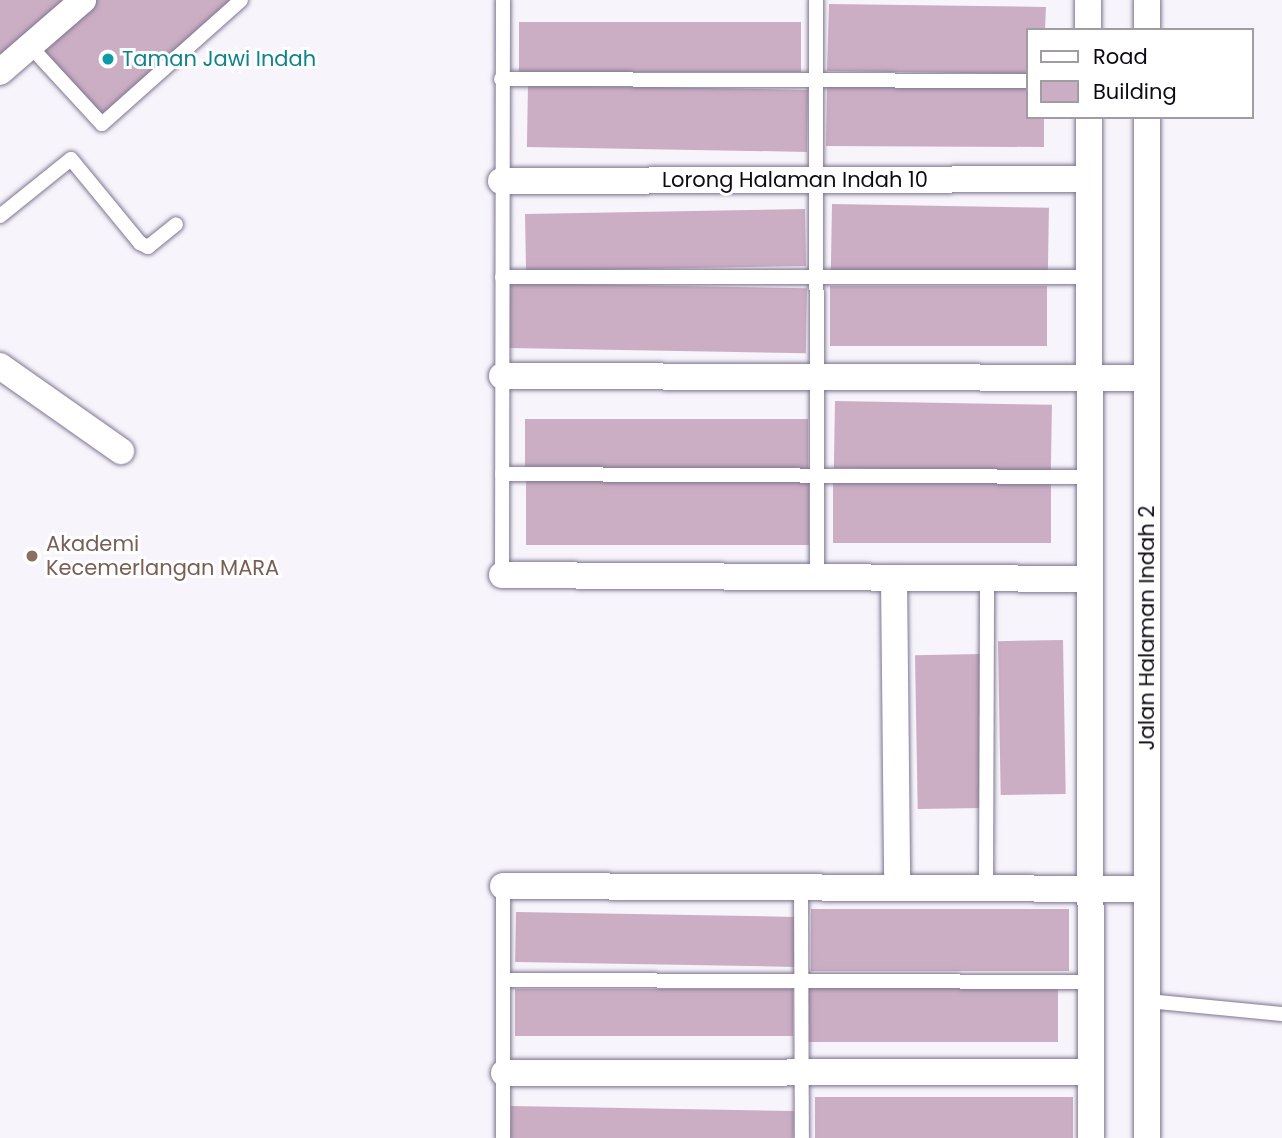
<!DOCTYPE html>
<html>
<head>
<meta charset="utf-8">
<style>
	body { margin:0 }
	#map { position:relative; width:1282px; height:1138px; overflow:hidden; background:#f7f4fb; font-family:Poppins,sans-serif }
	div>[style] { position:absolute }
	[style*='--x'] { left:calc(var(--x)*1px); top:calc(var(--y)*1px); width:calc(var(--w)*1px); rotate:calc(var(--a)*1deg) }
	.building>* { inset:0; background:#cbaec3; transform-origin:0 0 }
	.roads { filter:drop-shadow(0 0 2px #7f7592) drop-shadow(0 0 2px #7f7592) }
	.lane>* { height:14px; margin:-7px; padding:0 7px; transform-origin:7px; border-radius:7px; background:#fff }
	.street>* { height:26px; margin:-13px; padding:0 13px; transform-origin:13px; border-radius:13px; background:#fff }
	.dots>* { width:19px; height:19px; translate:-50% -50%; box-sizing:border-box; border:4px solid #fff; border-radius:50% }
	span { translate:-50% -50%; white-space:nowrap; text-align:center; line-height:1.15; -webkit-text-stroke:6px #fff; paint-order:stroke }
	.culture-label { font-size:21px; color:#0d838f }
	.left { translate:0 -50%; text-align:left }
	.street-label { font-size:21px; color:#0e0a14 }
	.education-label { font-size:21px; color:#785e54 }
	.legend { position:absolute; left:1026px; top:28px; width:228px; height:91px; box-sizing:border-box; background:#fff; border:2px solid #9f9da1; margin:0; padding:9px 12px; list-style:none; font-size:21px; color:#0e0a14 }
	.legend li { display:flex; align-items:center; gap:14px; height:35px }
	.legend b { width:35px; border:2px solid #9f9da1 }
</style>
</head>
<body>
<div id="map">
	<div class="building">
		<i style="clip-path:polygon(0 0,241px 0,102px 124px,30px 46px,0 72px)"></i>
		<i style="clip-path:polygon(829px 4px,1046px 7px,1045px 30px,1028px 30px,1028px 74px,827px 71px)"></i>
		<i style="left:519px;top:22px;width:282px;height:50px"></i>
		<i style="left:528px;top:85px;width:280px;height:62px;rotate:1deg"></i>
		<i style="clip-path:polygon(827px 87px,1028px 87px,1028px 117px,1044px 117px,1044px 147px,826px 146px)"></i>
		<i style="left:832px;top:204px;width:217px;height:67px;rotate:1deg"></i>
		<i style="left:805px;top:209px;width:57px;height:280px;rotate:89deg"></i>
		<i style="left:510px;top:283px;width:297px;height:65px;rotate:1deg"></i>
		<i style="left:830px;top:286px;width:217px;height:60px"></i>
		<i style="left:835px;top:401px;width:217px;height:67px;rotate:1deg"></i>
		<i style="left:525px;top:419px;width:283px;height:50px"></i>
		<i style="left:526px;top:481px;width:283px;height:64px"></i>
		<i style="left:833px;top:483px;width:218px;height:60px"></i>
		<i style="left:1063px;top:640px;width:154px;height:65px;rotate:89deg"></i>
		<i style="left:980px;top:654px;width:154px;height:65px;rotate:89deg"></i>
		<i style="left:811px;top:909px;width:258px;height:62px"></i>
		<i style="left:516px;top:912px;width:281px;height:50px;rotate:1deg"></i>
		<i style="left:1058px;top:986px;width:56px;height:252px;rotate:90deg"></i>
		<i style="left:515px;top:989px;width:278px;height:47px"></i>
		<i style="left:815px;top:1097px;width:258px;height:41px"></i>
		<i style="left:511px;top:1106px;width:283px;height:32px;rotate:1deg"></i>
	</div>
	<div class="roads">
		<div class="lane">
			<i style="--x:816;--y:0;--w:577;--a:89.9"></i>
			<i style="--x:30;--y:46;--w:106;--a:47.3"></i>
			<i style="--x:102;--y:124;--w:186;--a:-41.7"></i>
			<i style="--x:501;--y:79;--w:527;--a:0.22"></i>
			<i style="--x:0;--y:216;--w:91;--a:-38.8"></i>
			<i style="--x:71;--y:159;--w:109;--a:50.6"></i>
			<i style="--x:140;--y:243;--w:9;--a:27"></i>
			<i style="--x:148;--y:247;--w:36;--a:-39"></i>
			<i style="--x:502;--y:277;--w:587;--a:0"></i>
			<i style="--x:502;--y:474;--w:587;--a:0.29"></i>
			<i style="--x:502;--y:575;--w:575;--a:-89.9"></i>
			<i style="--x:503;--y:886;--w:252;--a:90"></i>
			<i style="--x:801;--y:887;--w:251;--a:89.8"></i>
			<i style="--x:986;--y:888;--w:310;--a:-89.8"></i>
			<i style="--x:503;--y:980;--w:588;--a:0.19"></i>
			<i style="--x:1147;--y:1001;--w:136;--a:5.5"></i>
		</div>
		<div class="street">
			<i style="--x:1088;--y:0;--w:30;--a:90"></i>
			<i style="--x:1147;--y:0;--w:30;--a:90"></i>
			<i style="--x:0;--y:72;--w:110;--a:-40.9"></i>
			<i style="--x:1089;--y:117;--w:1021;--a:89.89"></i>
			<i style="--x:1147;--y:117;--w:1021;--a:90"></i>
			<i style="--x:501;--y:181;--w:588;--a:-0.19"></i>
			<i style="--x:0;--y:366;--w:148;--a:35.1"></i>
			<i style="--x:502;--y:376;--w:645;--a:0.18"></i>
			<i style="--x:502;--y:575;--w:588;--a:0.39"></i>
			<i style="--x:894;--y:578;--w:310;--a:89.4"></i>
			<i style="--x:503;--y:886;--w:644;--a:0.27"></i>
			<i style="--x:504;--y:1073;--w:587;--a:-0.1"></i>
		</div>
	</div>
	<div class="dots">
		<i style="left:108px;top:59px;background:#0f9aa8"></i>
		<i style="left:32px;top:556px;background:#8d6e63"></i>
	</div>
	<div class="culture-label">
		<span class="left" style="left:122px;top:59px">Taman Jawi Indah</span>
	</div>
	<div class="street-label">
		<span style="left:795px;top:180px">Lorong Halaman Indah 10</span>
		<span style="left:1147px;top:628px;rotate:-90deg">Jalan Halaman Indah 2</span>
	</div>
	<div class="education-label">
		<span class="left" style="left:46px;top:556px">Akademi<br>Kecemerlangan MARA</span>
	</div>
	<ul class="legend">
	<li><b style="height:9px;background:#fff"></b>Road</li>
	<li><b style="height:19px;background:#cbaec3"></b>Building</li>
	</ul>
</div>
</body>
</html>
